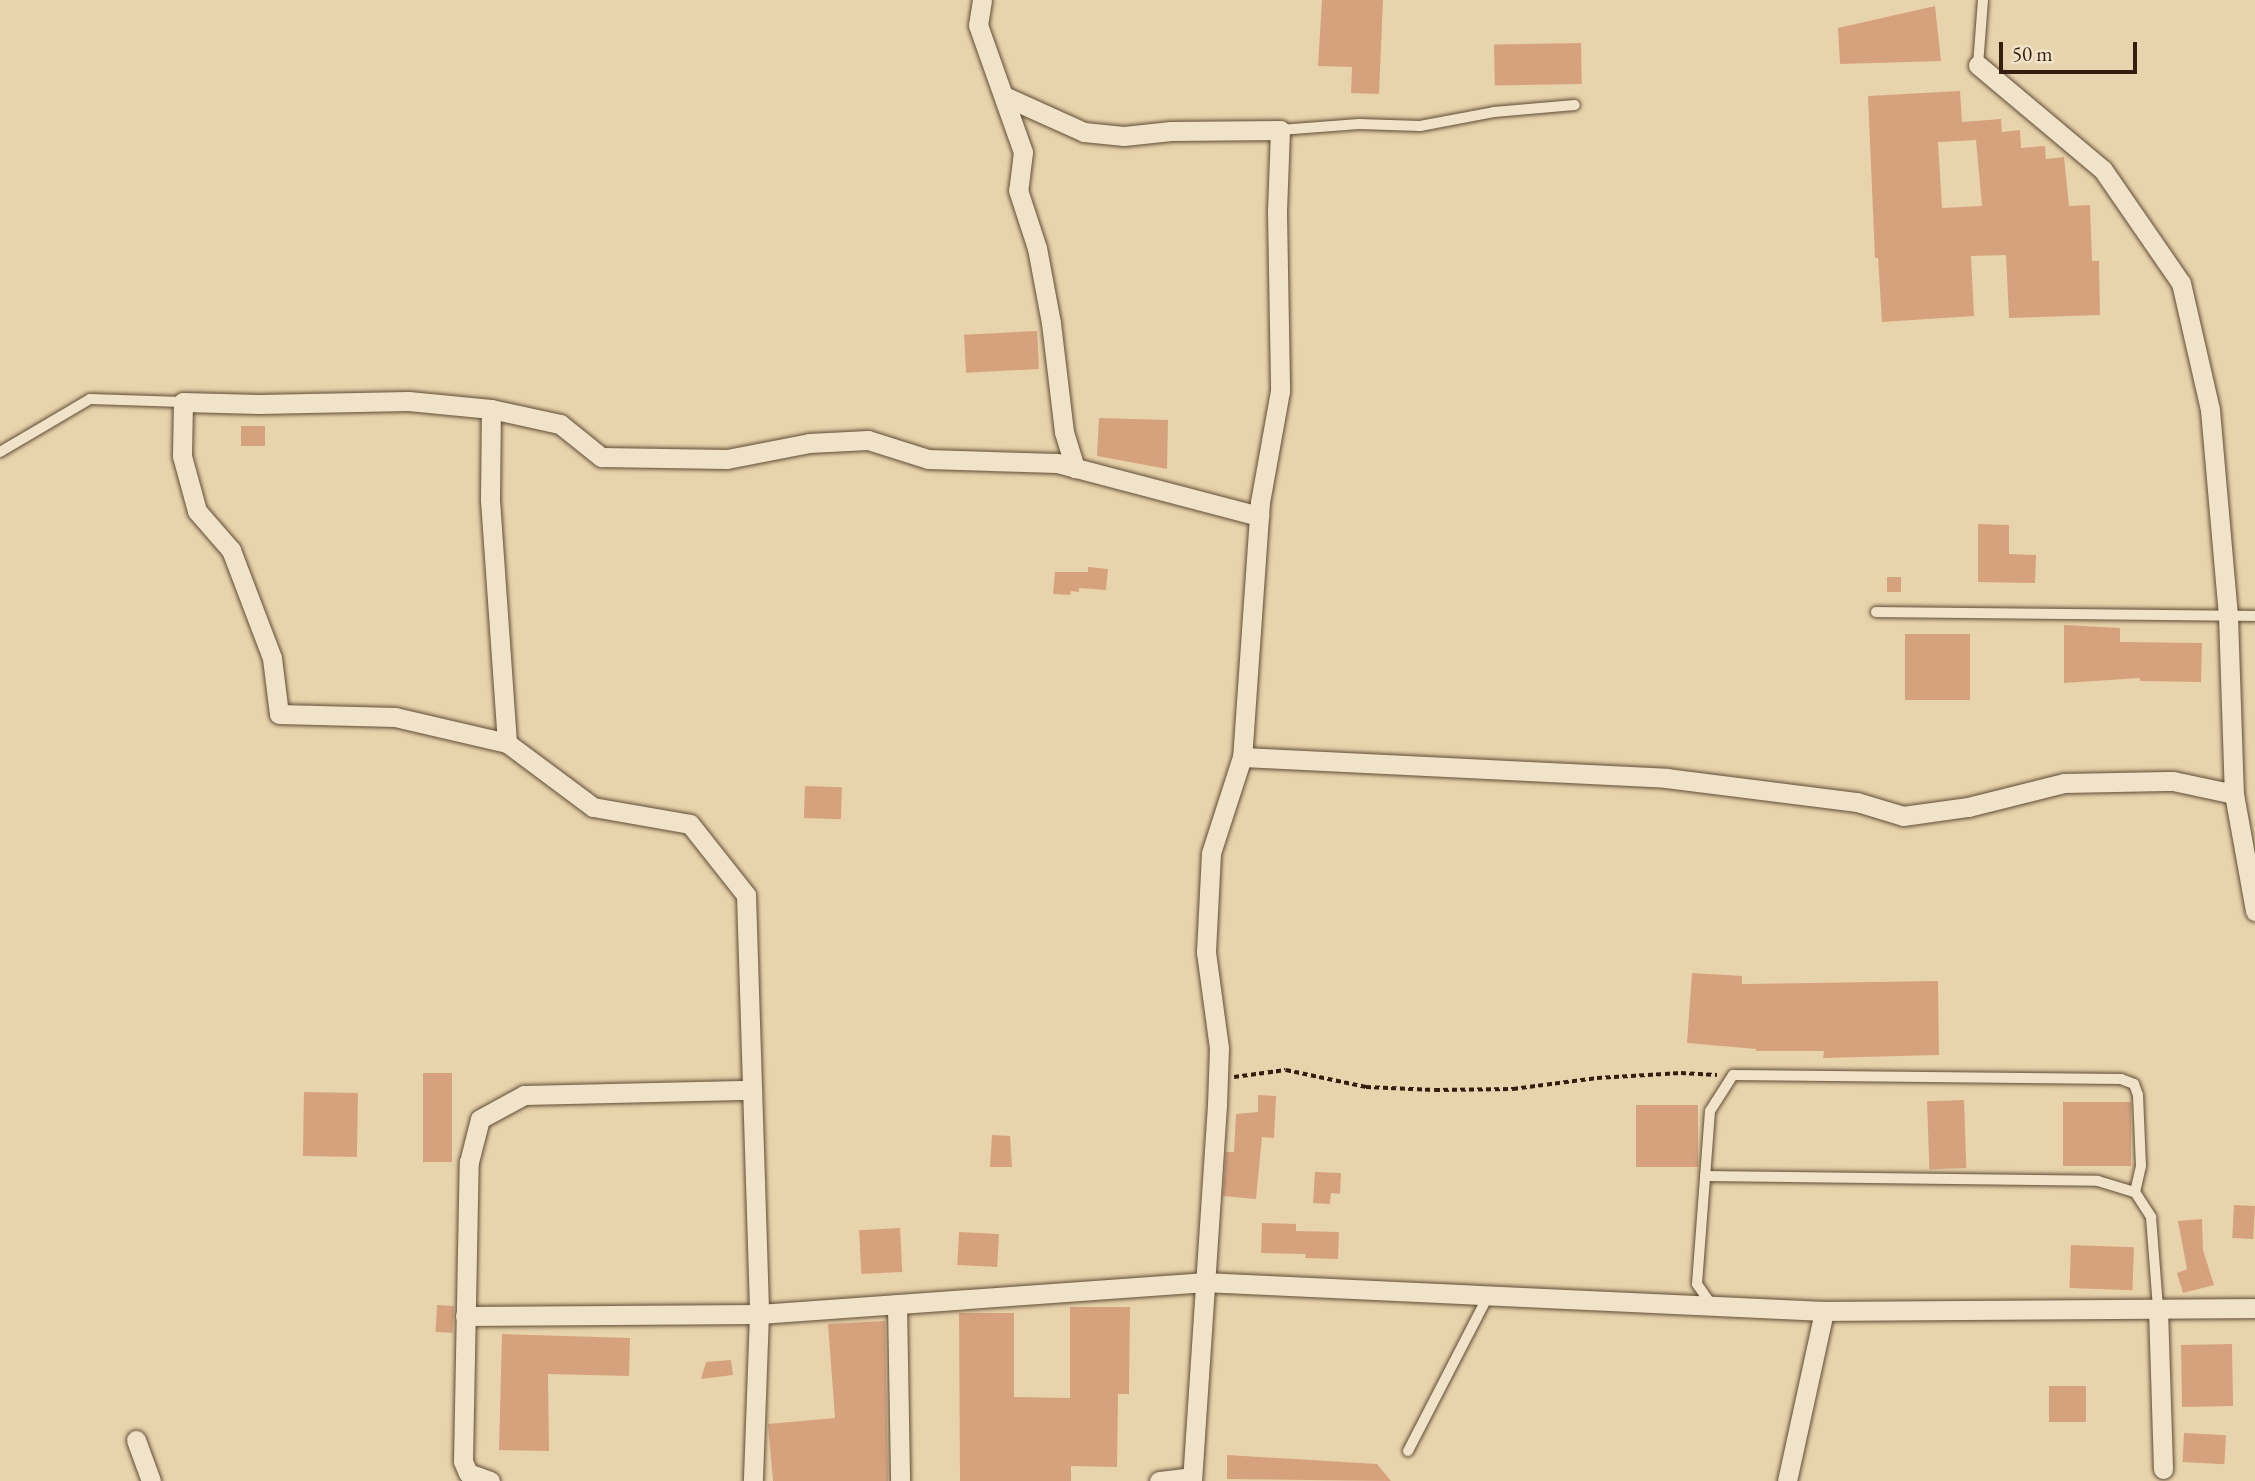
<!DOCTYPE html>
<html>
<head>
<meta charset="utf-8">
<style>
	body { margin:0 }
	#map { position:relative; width:2255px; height:1481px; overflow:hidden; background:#e8d4ac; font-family:"EB Garamond",serif }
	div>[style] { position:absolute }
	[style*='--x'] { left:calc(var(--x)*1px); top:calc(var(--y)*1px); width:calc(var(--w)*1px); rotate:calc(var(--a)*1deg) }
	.building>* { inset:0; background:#d6a27e; transform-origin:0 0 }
	.path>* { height:3.5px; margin-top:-1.75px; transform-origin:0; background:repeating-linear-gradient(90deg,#331e0f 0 5px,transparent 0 8.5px) }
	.roads { filter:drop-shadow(0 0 2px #604c36) drop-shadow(0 0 2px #604c36) }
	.service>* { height:10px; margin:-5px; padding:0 5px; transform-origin:5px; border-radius:5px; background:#f0e3c9 }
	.minor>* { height:19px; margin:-9.5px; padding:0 9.5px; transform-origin:9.5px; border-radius:9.5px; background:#f0e3c9 }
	span { translate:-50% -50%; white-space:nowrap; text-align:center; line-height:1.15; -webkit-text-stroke:5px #f0e3c9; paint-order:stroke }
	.scale { position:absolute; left:1999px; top:42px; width:138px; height:32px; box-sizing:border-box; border:4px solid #331e0f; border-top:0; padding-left:9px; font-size:21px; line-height:24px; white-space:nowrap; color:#331e0f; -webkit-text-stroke:5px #f0e3c9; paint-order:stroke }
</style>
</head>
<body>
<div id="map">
	<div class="building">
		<i style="clip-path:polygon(1322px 0,1383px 0,1379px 94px,1351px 93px,1352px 67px,1318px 66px)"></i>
		<i style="clip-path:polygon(1935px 6px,1941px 61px,1840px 64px,1838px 28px)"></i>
		<i style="left:1581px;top:43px;width:41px;height:87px;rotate:89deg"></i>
		<i style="clip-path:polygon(evenodd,1960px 91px,1962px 122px,2001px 119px,2002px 132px,2020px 130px,2021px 148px,2045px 146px,2046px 159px,2064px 157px,2069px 206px,2090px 205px,2092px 261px,2099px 261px,2100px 315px,2009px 318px,2006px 255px,1971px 256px,1974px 316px,1882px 322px,1878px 258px,1875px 258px,1868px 96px,1960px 91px,1976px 140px,1982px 206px,1942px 208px,1938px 142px,1976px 140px)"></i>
		<i style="left:1037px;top:331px;width:38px;height:73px;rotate:87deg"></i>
		<i style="clip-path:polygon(1099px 418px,1168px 420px,1167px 469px,1097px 456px)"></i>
		<i style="left:265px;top:426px;width:20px;height:24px;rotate:90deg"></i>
		<i style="clip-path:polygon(1978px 524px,2009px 525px,2009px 554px,2036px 555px,2035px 583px,1978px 582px)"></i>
		<i style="clip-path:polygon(1088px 567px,1108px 569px,1106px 590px,1079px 588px,1079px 592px,1071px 591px,1070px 595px,1053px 594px,1055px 572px,1088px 572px)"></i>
		<i style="left:1887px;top:577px;width:14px;height:15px"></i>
		<i style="clip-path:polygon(2064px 625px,2120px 628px,2120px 642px,2202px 643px,2201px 682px,2140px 681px,2140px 678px,2064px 683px)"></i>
		<i style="left:1905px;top:634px;width:65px;height:66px"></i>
		<i style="left:805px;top:786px;width:37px;height:32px;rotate:2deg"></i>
		<i style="clip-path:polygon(1692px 973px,1742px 976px,1742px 984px,1938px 981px,1939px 1055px,1823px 1058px,1824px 1051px,1756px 1051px,1756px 1049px,1687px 1043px)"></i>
		<i style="left:423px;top:1073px;width:29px;height:89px"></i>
		<i style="left:304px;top:1092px;width:54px;height:64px;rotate:1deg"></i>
		<i style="clip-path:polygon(1258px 1095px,1276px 1096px,1274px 1138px,1262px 1137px,1256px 1199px,1223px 1196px,1226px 1152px,1234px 1152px,1236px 1114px,1258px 1112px)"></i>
		<i style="left:1964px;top:1100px;width:68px;height:37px;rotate:88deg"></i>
		<i style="left:2063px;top:1102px;width:68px;height:64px"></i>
		<i style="left:1636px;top:1105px;width:62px;height:62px"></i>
		<i style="clip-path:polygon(992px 1135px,1010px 1136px,1012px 1167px,990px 1167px)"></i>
		<i style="clip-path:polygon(1315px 1172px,1341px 1173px,1340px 1194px,1331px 1193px,1330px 1204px,1313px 1203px)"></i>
		<i style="left:2234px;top:1205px;width:21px;height:33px;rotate:3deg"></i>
		<i style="clip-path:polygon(2202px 1219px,2203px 1250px,2214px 1285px,2183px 1293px,2177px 1273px,2187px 1269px,2178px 1221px)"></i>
		<i style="clip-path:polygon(1262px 1223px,1296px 1224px,1296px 1231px,1339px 1232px,1338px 1259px,1305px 1258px,1306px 1254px,1261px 1253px)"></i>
		<i style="left:900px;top:1228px;width:44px;height:41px;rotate:87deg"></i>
		<i style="left:959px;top:1232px;width:40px;height:33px;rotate:3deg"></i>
		<i style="left:2071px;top:1245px;width:63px;height:43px;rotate:2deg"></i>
		<i style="left:437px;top:1305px;width:17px;height:27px;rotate:3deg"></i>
		<i style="clip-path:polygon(1070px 1307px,1130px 1307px,1129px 1394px,1118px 1394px,1117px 1467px,1071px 1466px,1071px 1481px,960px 1481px,959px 1313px,1014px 1313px,1014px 1397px,1070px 1398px)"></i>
		<i style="clip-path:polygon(885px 1321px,888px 1481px,773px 1481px,768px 1424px,835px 1418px,828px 1324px)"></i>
		<i style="clip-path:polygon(502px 1334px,630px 1338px,629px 1376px,548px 1374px,549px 1451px,499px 1450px)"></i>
		<i style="left:2232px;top:1344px;width:62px;height:51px;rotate:89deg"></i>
		<i style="clip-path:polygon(731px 1360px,733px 1375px,701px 1379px,706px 1362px)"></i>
		<i style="left:2049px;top:1386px;width:37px;height:36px"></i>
		<i style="left:2184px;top:1433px;width:42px;height:29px;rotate:3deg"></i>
		<i style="clip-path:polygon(1227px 1455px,1377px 1464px,1391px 1481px,1227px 1479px)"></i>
	</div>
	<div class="path">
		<i style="--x:1234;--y:1077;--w:52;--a:-7.7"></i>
		<i style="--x:1286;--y:1070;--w:82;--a:12"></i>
		<i style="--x:1366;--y:1087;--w:69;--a:2.5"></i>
		<i style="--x:1435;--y:1090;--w:78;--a:-0.7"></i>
		<i style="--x:1513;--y:1089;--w:85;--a:-7.5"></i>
		<i style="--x:1597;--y:1078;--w:84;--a:-3.4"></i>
		<i style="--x:1681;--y:1073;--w:36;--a:3"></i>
	</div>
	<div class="roads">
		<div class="service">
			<i style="--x:1978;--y:65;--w:65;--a:-85.6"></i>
			<i style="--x:1280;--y:130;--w:79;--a:-4.3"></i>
			<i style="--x:1359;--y:124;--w:61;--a:1.9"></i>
			<i style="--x:1420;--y:126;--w:75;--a:-10.7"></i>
			<i style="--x:1494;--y:112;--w:81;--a:-4.9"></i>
			<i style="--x:0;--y:452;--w:104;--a:-30.5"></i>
			<i style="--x:90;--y:399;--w:93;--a:1.8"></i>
			<i style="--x:1876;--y:612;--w:379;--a:0.6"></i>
			<i style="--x:1705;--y:1176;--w:393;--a:0.7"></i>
			<i style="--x:2098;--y:1181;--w:39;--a:17"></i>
			<i style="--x:2135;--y:1192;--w:30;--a:57"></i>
			<i style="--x:2151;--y:1217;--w:92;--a:85.6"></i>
			<i style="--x:1711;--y:1304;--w:24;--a:-125"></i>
			<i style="--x:1697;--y:1284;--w:173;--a:-85.7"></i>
			<i style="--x:1710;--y:1111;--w:43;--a:-57.4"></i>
			<i style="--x:1733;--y:1075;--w:388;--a:0.6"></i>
			<i style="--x:2121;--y:1079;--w:14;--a:21"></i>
			<i style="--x:2134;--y:1084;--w:12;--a:70"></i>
			<i style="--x:2138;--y:1095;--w:71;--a:87.6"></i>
			<i style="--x:2141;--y:1166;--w:27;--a:103"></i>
			<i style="--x:1408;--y:1451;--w:174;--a:-62.7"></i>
		</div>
		<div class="minor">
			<i style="--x:982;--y:0;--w:25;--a:99"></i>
			<i style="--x:978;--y:25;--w:135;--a:70.5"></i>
			<i style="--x:1023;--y:152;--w:38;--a:97"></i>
			<i style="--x:1018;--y:190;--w:61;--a:71.9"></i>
			<i style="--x:1037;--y:248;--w:76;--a:79.4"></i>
			<i style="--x:1051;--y:323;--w:110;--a:83.2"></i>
			<i style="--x:1064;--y:432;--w:38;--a:73"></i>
			<i style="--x:1978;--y:65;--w:163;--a:40"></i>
			<i style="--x:2103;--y:170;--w:137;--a:55.4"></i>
			<i style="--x:2181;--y:283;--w:130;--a:77.1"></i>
			<i style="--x:2210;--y:410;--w:207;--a:85"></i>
			<i style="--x:2228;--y:616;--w:178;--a:88.1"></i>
			<i style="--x:2234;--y:794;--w:119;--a:79.8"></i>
			<i style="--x:1004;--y:96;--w:88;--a:24.2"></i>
			<i style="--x:1084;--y:132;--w:40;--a:5.7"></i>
			<i style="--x:1124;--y:136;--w:47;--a:-6.1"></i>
			<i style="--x:1171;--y:131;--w:109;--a:-0.5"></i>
			<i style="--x:1280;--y:130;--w:82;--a:92.1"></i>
			<i style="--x:1277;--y:212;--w:179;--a:89"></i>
			<i style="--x:1280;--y:391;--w:113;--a:100.2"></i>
			<i style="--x:1260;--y:502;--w:256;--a:94"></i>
			<i style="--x:1242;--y:757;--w:101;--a:107.9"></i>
			<i style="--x:1211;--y:853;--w:99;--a:92.9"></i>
			<i style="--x:1206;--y:952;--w:97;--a:82.3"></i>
			<i style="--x:1219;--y:1048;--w:57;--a:92"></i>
			<i style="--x:1217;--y:1105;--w:377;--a:93.8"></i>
			<i style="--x:491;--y:409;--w:71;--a:12.3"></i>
			<i style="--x:560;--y:424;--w:53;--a:38.8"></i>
			<i style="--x:601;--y:457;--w:126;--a:0.9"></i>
			<i style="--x:727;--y:459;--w:84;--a:-11"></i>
			<i style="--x:809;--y:443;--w:59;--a:-2.9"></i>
			<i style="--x:868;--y:440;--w:63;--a:17.6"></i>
			<i style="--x:928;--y:459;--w:129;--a:1.8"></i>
			<i style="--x:1057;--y:463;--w:209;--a:14.7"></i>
			<i style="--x:507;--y:743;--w:245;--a:-94"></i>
			<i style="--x:490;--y:499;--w:90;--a:-89.4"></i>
			<i style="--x:491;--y:409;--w:83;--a:-174.5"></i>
			<i style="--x:408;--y:401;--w:149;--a:178.8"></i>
			<i style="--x:259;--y:404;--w:76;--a:-178.5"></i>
			<i style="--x:183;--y:402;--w:54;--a:91.1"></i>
			<i style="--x:182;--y:456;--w:57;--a:74.7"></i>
			<i style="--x:197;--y:511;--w:52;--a:48.9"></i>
			<i style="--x:231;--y:550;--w:116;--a:69.2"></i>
			<i style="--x:272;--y:658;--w:56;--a:82.9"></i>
			<i style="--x:279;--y:714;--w:116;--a:1.5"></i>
			<i style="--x:395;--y:717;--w:115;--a:13.1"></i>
			<i style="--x:507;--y:743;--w:107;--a:36.7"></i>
			<i style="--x:593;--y:807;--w:98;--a:9.9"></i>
			<i style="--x:690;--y:824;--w:90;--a:51.7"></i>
			<i style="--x:746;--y:895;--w:419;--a:88.2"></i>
			<i style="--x:759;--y:1314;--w:167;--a:92.1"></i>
			<i style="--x:1242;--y:757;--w:425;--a:2.8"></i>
			<i style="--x:1666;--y:778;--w:193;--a:7.2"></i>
			<i style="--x:1857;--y:802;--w:48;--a:16.9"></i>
			<i style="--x:1903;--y:816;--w:66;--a:-7.9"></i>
			<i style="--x:1968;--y:807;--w:99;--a:-14"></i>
			<i style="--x:2064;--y:783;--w:109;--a:-1.1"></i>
			<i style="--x:2173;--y:781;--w:62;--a:12"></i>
			<i style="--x:897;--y:1304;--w:177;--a:89"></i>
			<i style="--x:2158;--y:1309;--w:160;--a:88.2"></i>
			<i style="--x:465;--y:1316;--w:294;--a:-0.4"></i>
			<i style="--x:759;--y:1314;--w:445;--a:-4.1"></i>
			<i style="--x:1203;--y:1282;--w:622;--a:2.67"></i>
			<i style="--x:1824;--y:1311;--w:431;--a:-0.4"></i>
			<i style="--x:136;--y:1440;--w:44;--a:69.9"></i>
			<i style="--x:490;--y:1481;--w:23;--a:-160"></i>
			<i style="--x:468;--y:1473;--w:13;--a:-113"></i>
			<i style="--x:463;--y:1461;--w:299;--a:-88.9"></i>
			<i style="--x:469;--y:1162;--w:44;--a:-75.7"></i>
			<i style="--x:480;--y:1119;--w:50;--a:-28.6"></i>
			<i style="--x:524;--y:1095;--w:228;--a:-1.3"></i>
			<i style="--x:1159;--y:1481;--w:33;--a:-7"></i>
			<i style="--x:1787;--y:1481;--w:174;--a:-77.7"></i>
		</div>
	</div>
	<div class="scale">50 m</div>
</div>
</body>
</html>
